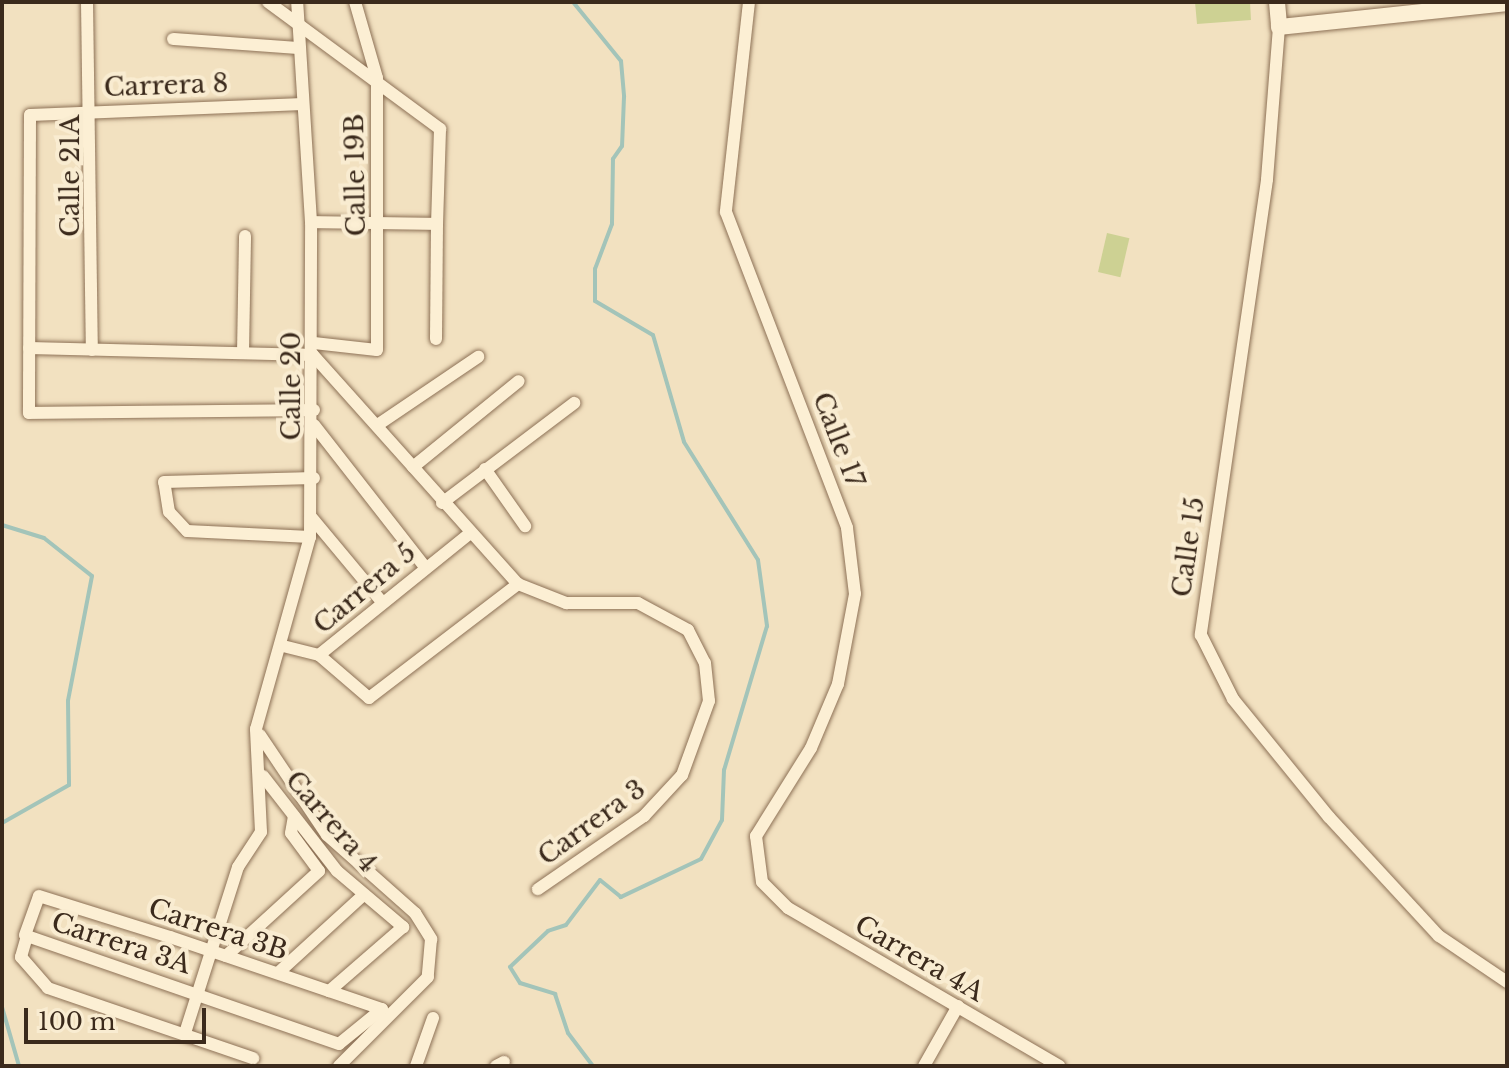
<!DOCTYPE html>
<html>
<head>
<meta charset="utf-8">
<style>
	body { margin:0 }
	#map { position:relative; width:1509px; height:1068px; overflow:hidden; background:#f2e1c0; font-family:"Libre Baskerville",serif }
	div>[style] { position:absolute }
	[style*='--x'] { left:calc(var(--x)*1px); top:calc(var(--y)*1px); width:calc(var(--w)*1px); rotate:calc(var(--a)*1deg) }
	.green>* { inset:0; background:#cdd193; transform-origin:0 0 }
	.stream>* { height:4px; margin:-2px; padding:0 2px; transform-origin:2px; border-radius:2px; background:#a3c4b9 }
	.roads { filter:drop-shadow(0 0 2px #8d7156) drop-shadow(0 0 2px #8d7156) }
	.street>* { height:12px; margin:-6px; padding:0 6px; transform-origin:6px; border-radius:6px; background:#fcefd4 }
	.secondary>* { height:16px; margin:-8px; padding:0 8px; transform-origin:8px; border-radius:8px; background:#fcefd4 }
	span { translate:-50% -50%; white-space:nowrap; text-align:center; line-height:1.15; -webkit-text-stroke:8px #f9ecd1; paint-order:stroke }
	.street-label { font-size:26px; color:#3b2a1c }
	.frame { position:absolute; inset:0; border:4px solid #3b2a1c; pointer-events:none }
	.scale { position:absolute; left:24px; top:1008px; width:182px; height:36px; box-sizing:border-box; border:4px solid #3b2a1c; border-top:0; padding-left:10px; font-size:24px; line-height:28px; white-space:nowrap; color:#3b2a1c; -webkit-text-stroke:6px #f9ecd1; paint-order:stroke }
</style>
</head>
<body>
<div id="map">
	<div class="green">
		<i style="clip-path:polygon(1195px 2px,1250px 2px,1251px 20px,1197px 24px)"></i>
		<i style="left:1107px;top:233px;width:23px;height:40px;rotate:13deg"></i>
	</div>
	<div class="stream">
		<i style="--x:573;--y:2;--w:76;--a:50.9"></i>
		<i style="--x:621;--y:61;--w:36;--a:85"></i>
		<i style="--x:624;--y:97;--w:49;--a:92.3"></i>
		<i style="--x:622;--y:146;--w:16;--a:125"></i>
		<i style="--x:613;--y:159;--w:65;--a:90.9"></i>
		<i style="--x:612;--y:224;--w:48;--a:110.7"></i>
		<i style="--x:595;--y:269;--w:32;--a:90"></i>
		<i style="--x:595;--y:301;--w:67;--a:30.4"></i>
		<i style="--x:653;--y:335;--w:111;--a:73.8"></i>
		<i style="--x:684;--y:442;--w:139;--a:57.9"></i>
		<i style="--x:758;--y:560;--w:67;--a:82.2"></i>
		<i style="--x:767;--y:626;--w:150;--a:106.6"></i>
		<i style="--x:724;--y:770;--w:50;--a:92.3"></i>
		<i style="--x:722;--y:820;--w:44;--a:118.3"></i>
		<i style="--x:701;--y:859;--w:89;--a:154.6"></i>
		<i style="--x:621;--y:897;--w:27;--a:-141"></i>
		<i style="--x:600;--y:880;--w:56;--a:127.1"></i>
		<i style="--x:566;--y:925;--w:19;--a:162"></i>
		<i style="--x:548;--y:931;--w:52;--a:136.5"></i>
		<i style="--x:510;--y:967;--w:19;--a:58"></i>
		<i style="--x:520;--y:983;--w:37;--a:17"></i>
		<i style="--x:555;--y:994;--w:41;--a:71.6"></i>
		<i style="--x:568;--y:1033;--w:41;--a:52.9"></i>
		<i style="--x:2;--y:525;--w:44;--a:17.2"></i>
		<i style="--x:44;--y:538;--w:61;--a:38.4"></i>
		<i style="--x:92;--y:576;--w:127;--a:100.9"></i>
		<i style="--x:68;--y:701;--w:84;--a:89.3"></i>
		<i style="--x:69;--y:785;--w:77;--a:150.4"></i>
		<i style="--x:2;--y:1007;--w:61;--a:73.9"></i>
	</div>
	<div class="roads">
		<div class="street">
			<i style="--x:87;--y:2;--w:348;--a:89.2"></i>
			<i style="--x:268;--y:2;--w:214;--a:36.4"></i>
			<i style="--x:440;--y:129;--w:95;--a:91.8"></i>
			<i style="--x:749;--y:2;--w:211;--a:96.3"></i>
			<i style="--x:726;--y:212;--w:338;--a:69"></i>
			<i style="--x:847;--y:528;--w:66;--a:83.1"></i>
			<i style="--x:855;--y:594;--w:92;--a:100.7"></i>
			<i style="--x:838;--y:684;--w:69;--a:112.9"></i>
			<i style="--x:811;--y:748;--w:104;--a:122"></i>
			<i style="--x:756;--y:836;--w:46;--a:82.6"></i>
			<i style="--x:762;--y:882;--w:37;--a:45"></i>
			<i style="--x:788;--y:908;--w:314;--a:30.2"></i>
			<i style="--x:1279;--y:27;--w:153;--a:94.5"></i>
			<i style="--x:1267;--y:180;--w:460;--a:98.3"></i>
			<i style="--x:1201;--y:635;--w:72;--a:63.4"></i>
			<i style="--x:1233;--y:699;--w:152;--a:50.9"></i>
			<i style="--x:1329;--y:817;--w:162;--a:47.3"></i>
			<i style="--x:1439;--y:936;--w:82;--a:34.1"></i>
			<i style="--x:173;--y:39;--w:126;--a:4.1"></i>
			<i style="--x:303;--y:104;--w:273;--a:177.7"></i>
			<i style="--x:30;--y:115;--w:298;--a:90.2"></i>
			<i style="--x:29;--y:413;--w:285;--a:-0.6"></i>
			<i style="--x:311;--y:222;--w:126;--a:0.9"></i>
			<i style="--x:437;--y:224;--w:115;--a:90.5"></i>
			<i style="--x:314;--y:343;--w:63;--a:6.3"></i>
			<i style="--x:377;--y:350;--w:272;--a:-90"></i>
			<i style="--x:377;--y:78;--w:79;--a:-106.1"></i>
			<i style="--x:29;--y:348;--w:284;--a:1.4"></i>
			<i style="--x:313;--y:355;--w:307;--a:48.2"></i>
			<i style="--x:518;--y:584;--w:52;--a:21.6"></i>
			<i style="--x:566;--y:603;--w:72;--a:0"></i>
			<i style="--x:638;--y:603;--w:57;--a:28.4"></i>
			<i style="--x:688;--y:630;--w:37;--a:63"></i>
			<i style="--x:705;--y:663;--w:38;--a:84"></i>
			<i style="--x:709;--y:701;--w:79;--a:110"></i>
			<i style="--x:682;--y:775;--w:56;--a:132.8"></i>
			<i style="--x:644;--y:816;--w:129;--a:145.4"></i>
			<i style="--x:243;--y:353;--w:117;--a:-89"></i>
			<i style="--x:379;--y:424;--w:120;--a:-34.1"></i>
			<i style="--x:314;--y:425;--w:179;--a:52"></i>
			<i style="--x:413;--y:467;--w:136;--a:-39.1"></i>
			<i style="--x:485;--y:469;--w:70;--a:54.9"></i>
			<i style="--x:442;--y:503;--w:166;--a:-37.1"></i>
			<i style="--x:312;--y:518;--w:109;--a:50.2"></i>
			<i style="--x:310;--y:537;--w:123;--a:-177.2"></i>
			<i style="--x:187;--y:531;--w:26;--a:-133"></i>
			<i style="--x:169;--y:512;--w:30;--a:-99"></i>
			<i style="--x:164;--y:482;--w:150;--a:-1.5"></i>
			<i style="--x:283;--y:646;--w:37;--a:14"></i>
			<i style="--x:319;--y:655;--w:193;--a:-38.9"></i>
			<i style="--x:319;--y:655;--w:66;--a:40.7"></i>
			<i style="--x:369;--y:698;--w:188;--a:-37.4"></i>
			<i style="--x:260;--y:735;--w:120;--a:56.2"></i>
			<i style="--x:327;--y:835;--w:118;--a:41.6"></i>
			<i style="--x:415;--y:913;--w:31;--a:58"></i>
			<i style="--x:431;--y:939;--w:38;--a:95"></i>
			<i style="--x:428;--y:977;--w:126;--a:135"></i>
			<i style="--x:263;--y:776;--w:120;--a:52.1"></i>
			<i style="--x:337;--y:871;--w:87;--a:40.3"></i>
			<i style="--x:403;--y:927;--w:98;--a:139.1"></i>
			<i style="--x:39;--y:896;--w:137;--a:17.4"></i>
			<i style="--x:170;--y:937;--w:224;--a:18.8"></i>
			<i style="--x:382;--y:1009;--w:55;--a:140.9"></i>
			<i style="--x:339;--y:1044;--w:332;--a:-160.9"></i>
			<i style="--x:25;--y:935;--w:41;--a:-70.3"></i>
			<i style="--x:27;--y:936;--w:22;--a:106"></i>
			<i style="--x:21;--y:957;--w:41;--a:48.9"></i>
			<i style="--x:48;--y:988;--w:217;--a:18.9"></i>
			<i style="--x:226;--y:956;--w:126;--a:-42.4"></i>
			<i style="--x:319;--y:871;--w:47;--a:-126.4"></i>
			<i style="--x:291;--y:833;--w:17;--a:-80"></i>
			<i style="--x:278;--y:973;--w:111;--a:-42.4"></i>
			<i style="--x:185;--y:1033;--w:174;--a:-72.3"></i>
			<i style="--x:238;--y:867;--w:42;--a:-56.7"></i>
			<i style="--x:261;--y:832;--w:103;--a:-92.8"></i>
			<i style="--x:256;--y:729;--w:199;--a:-74.3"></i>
			<i style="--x:310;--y:537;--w:315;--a:-89.8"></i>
			<i style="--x:311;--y:222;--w:220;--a:-93.6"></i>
			<i style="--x:416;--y:1066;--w:51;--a:-70.5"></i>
			<i style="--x:496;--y:1066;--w:9;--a:-27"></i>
			<i style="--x:924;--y:1066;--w:69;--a:-60.5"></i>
		</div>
		<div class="secondary">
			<i style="--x:1277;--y:2;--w:25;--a:85"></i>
			<i style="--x:1279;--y:27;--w:229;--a:-6"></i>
		</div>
	</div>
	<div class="street-label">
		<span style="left:166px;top:86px;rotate:-2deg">Carrera 8</span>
		<span style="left:356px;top:175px;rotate:-91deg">Calle 19B</span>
		<span style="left:71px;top:176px;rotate:-90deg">Calle 21A</span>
		<span style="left:292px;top:386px;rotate:-90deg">Calle 20</span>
		<span style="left:838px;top:440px;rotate:69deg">Calle 17</span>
		<span style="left:1189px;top:547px;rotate:-82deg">Calle 15</span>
		<span style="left:365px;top:589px;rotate:-40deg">Carrera 5</span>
		<span style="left:331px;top:822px;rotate:49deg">Carrera 4</span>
		<span style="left:592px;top:823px;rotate:-36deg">Carrera 3</span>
		<span style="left:218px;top:930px;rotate:18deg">Carrera 3B</span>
		<span style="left:121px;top:944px;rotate:18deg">Carrera 3A</span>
		<span style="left:919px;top:959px;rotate:30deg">Carrera 4A</span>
	</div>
	<div class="frame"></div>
	<div class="scale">100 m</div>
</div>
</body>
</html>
